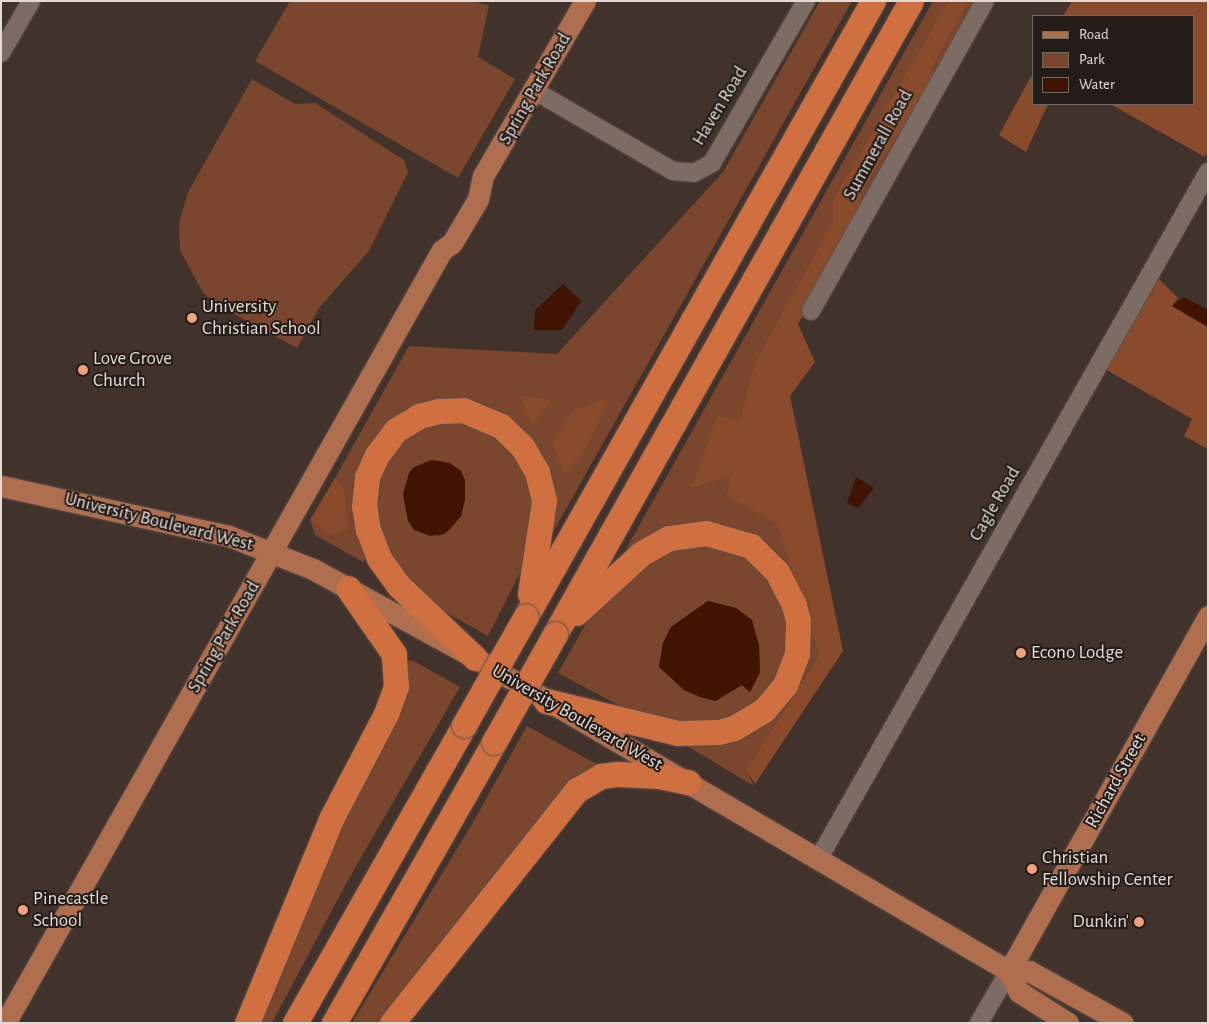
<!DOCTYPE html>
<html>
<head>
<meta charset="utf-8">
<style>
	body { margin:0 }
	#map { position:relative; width:1209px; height:1024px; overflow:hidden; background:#41322c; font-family:"Alegreya Sans",sans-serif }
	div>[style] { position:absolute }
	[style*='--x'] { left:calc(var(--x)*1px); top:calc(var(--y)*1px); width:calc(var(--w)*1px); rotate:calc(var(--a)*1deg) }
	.green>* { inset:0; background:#7b462e }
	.forest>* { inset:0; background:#8a4b2d }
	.water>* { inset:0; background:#401400 }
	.roads { filter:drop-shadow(0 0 1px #5c504a) drop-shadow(0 0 1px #5c504a) }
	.minor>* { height:18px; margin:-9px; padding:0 9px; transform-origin:9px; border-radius:9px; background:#7d6c64 }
	.major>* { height:21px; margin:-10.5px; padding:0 10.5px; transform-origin:10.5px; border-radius:10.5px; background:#af6e4e }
	.highway>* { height:25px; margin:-12.5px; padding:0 12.5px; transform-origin:12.5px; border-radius:12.5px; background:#d06f3f }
	.bridges { filter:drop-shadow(0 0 1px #5c504a) drop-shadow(0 0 1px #5c504a) }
	.highway-bridge>* { height:25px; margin:-12.5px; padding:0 12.5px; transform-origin:12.5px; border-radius:12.5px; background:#d06f3f }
	.dots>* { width:14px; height:14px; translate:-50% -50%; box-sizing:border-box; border:2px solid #231c19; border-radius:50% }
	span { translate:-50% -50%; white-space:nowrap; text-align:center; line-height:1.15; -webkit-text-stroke:4px #231c19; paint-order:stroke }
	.street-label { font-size:19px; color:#e3dad5 }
	.poi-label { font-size:19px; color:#e3dad5 }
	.left { translate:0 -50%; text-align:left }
	.right { translate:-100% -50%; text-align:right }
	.frame { position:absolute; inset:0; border:2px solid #e3dad5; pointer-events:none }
	.legend { position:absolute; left:1032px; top:15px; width:162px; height:90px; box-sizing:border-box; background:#231c19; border:1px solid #706864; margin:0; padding:6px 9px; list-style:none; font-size:15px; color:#e3dad5 }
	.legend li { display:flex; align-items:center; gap:10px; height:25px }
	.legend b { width:25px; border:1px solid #706864 }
</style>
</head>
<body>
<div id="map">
	<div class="green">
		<i style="clip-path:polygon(290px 1px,469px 1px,489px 5px,478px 57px,515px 79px,458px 178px,255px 61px)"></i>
		<i style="clip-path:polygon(820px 1px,852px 1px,553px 532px,548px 532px,546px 477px,469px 403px,377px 440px,367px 558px,363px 562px,315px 535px,310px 520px,329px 535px,344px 488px,335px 478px,409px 346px,557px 354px,723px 172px)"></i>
		<i style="clip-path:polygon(933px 1px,948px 1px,833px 199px,833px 222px,754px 363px,740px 422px,691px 488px,730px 477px,726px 497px,777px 522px,795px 579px,762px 546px,729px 529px,632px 552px,626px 549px)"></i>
		<i style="clip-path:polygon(969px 1px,980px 1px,866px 205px,860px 193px,935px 80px,932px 68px)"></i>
		<i style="clip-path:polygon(252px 79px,295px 104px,315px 103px,404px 160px,408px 172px,369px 251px,319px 308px,297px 348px,219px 306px,203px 293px,180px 250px,179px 223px,188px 192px)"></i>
		<i style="clip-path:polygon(evenodd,451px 419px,483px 427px,518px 457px,532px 494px,523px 567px,488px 636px,440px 609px,412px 584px,387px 552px,371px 499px,373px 483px,408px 432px,451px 419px,442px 461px,465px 480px,465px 499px,461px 516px,449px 530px,439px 536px,408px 521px,408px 516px,424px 462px,442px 461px)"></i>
		<i style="clip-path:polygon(evenodd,692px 542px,746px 556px,778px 587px,790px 640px,777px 683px,740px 716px,697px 725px,631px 712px,558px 673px,598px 602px,651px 556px,692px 542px,708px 601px,736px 608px,759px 645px,760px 672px,750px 692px,742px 685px,716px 701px,684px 690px,659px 666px,663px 643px,671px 627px,708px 601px)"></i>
		<i style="clip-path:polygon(807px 618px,819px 655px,746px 770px,754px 786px,682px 743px,752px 729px)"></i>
		<i style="clip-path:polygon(412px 660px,460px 687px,348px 880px,272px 1023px,252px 1023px,402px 664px)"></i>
		<i style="clip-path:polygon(527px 726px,600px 766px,387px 1023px,352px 1023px,472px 824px)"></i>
	</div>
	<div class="forest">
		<i style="clip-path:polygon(948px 1px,969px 1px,932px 68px,935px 80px,860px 193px,866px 205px,798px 324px,815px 362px,790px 396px,843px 651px,755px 784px,746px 770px,819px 655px,777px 523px,726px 497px,730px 477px,691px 488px,718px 416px,740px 421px,754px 363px,833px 222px,833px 199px)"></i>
		<i style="clip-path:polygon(1072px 1px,1208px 1px,1208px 151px,1205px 157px,1110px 104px,1193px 104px,1193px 16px,1063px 16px)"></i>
		<i style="clip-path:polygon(1033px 73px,1033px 104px,1048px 104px,1026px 152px,999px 135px)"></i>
		<i style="clip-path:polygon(1158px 278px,1178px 298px,1172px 306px,1208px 327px,1208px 449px,1184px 436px,1192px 419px,1105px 369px)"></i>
		<i style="clip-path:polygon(519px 395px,552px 400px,532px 424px)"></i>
		<i style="clip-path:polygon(609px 398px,583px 454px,564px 473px,553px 444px,573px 410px)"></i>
		<i style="clip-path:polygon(335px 478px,344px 488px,348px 529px,329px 535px,310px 520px)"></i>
	</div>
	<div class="water">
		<i style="clip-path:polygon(563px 284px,581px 301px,562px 330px,534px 330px,535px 310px)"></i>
		<i style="clip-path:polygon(1184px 297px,1208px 310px,1208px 327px,1172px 306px)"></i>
		<i style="clip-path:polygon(432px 460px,450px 463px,461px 471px,465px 480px,465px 499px,461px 516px,449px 530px,444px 534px,430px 536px,414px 530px,408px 521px,403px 494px,409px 473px,414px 467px)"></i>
		<i style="clip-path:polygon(856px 477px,874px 488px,858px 508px,847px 503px)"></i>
		<i style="clip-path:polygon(708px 601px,736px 608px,752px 620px,759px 645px,760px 672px,750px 692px,742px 685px,715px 701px,700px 697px,684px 690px,659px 667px,663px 643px,671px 627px)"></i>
	</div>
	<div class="roads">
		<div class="minor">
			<i style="--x:1;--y:53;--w:60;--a:-60"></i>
			<i style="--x:535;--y:91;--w:160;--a:30.1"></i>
			<i style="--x:673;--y:171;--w:21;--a:5"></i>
			<i style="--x:694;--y:173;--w:21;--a:-29"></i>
			<i style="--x:712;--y:163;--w:187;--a:-59.9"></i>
			<i style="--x:811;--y:311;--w:355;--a:-60.7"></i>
			<i style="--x:819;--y:858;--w:789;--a:-60.44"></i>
			<i style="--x:979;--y:1023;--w:60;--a:-60"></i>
		</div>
		<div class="major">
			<i style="--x:1;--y:486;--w:233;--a:12.4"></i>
			<i style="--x:229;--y:536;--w:90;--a:21.4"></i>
			<i style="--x:313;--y:569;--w:185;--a:28.8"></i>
			<i style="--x:475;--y:658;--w:619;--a:30.38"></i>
			<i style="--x:1009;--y:971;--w:20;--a:0"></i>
			<i style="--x:1029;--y:971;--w:107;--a:29"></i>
			<i style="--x:1009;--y:971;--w:407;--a:-60.7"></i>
			<i style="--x:1009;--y:971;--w:23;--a:65"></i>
			<i style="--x:1019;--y:992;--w:58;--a:32.3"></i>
			<i style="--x:5;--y:1023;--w:888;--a:-60.52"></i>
			<i style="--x:442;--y:250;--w:12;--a:-35"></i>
			<i style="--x:452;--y:243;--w:51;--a:-59.4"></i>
			<i style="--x:478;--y:199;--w:24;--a:-78"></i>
			<i style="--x:483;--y:176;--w:203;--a:-59.8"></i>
		</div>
		<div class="highway">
			<i style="--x:526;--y:616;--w:706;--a:-60.57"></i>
			<i style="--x:555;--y:634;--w:726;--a:-60.65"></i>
			<i style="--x:475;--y:658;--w:105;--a:-136.5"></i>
			<i style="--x:399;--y:586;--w:34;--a:-126"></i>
			<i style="--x:379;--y:558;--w:30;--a:-111"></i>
			<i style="--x:368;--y:530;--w:24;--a:-99"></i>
			<i style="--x:364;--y:506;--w:29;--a:-84"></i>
			<i style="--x:367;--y:477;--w:24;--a:-66"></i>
			<i style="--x:377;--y:455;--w:31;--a:-53"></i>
			<i style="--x:396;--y:430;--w:27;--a:-31"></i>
			<i style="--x:419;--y:416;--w:21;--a:-14"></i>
			<i style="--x:439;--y:411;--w:24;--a:-2"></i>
			<i style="--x:463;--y:410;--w:41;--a:22.8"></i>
			<i style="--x:501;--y:426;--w:29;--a:44"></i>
			<i style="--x:522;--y:446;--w:30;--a:60"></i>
			<i style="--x:537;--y:472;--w:30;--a:76"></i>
			<i style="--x:544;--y:501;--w:94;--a:98.6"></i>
			<i style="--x:546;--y:701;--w:135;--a:13.7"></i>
			<i style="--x:677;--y:733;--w:42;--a:-1.4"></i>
			<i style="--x:719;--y:732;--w:16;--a:-15"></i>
			<i style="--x:734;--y:728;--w:35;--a:-31"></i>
			<i style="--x:764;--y:710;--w:33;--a:-50"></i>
			<i style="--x:785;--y:685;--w:34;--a:-69"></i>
			<i style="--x:797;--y:653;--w:32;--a:-88"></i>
			<i style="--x:798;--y:621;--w:16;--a:-104"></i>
			<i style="--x:794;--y:605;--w:37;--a:-117"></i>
			<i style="--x:777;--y:572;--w:37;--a:-135"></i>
			<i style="--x:751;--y:546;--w:47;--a:-163.9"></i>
			<i style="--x:706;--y:533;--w:37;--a:172"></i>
			<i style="--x:669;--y:538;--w:31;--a:151"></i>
			<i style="--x:642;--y:553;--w:89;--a:137.7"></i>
			<i style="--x:247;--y:1023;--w:221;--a:-67.6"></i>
			<i style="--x:331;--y:819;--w:119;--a:-62.4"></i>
			<i style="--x:386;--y:714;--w:30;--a:-70"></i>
			<i style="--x:396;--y:686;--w:32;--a:-94"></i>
			<i style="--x:394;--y:654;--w:80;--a:-124.9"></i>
			<i style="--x:295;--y:1023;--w:343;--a:-60.4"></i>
			<i style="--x:334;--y:1023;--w:323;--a:-60.3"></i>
			<i style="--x:392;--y:1023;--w:298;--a:-51.6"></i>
			<i style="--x:577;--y:790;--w:28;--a:-30"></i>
			<i style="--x:601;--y:776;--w:17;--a:-7"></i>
			<i style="--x:618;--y:774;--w:41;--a:2.8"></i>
			<i style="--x:659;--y:776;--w:30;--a:12"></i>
		</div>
	</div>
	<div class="bridges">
		<div class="highway-bridge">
			<i style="--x:464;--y:725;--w:125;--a:-60.4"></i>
			<i style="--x:494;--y:742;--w:124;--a:-60.5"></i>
		</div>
	</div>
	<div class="dots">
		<i style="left:192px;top:318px;background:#f1a17c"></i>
		<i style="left:83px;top:370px;background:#f1a17c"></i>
		<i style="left:1021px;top:653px;background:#f1a17c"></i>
		<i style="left:1032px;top:869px;background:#f1a17c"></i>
		<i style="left:23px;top:910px;background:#f1a17c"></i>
		<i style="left:1139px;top:922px;background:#f1a17c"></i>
	</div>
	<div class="street-label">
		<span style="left:535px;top:89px;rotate:-60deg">Spring Park Road</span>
		<span style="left:720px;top:106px;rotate:-59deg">Haven Road</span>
		<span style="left:878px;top:145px;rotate:-61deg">Summerall Road</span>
		<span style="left:995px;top:504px;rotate:-60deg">Cagle Road</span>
		<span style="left:159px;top:522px;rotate:14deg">University Boulevard West</span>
		<span style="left:224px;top:637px;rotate:-60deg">Spring Park Road</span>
		<span style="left:577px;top:718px;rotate:30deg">University Boulevard West</span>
		<span style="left:1116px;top:781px;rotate:-61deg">Richard Street</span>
	</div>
	<div class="poi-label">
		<span class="left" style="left:202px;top:318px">University<br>Christian School</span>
		<span class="left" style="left:93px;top:370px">Love Grove<br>Church</span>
		<span class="left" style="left:1031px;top:653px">Econo Lodge</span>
		<span class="left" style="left:1042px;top:869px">Christian<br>Fellowship Center</span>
		<span class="left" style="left:33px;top:910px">Pinecastle<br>School</span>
		<span class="right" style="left:1129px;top:922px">Dunkin'</span>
	</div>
	<div class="frame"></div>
	<ul class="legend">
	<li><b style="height:6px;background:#af6e4e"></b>Road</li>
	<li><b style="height:14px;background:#7b462e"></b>Park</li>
	<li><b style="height:14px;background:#401400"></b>Water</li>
	</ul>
</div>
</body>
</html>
